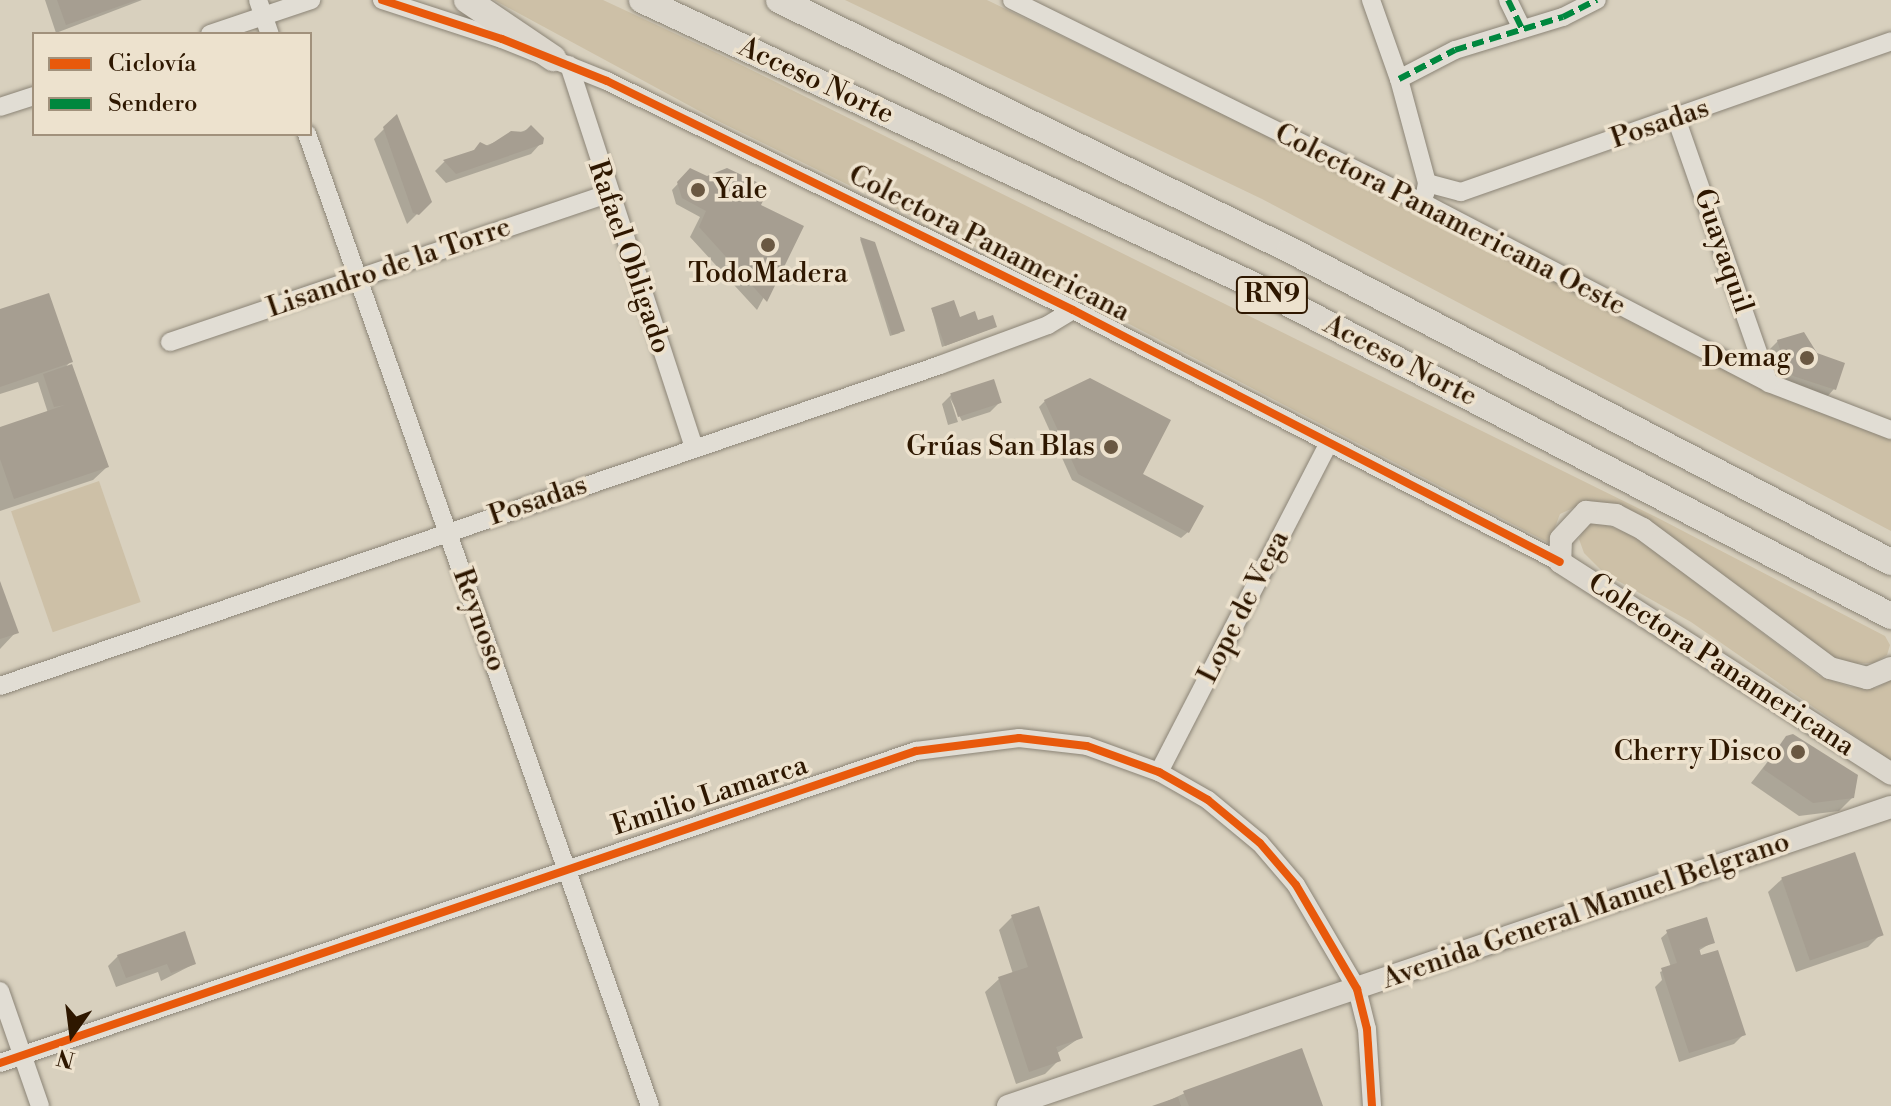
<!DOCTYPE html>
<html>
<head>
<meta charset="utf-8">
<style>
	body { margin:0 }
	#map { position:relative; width:1891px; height:1106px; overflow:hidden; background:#d8d0be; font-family:"Libre Bodoni",serif }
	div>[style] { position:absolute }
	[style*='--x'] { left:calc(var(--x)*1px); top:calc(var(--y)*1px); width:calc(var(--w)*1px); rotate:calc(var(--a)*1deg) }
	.green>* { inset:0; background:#cdc0a7; transform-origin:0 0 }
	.shadow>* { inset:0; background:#0003 }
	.building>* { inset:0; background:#a69e91; transform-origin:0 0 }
	.roads { filter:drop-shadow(0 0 2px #8b8476) drop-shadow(0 0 2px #8b8476) }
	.minor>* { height:18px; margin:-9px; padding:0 9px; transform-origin:9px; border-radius:9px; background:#e1ddd4 }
	.major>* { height:22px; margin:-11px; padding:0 11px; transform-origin:11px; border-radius:11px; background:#dcd7cd }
	.highway>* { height:26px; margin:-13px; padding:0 13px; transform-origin:13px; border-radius:13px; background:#dcd7cd }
	.quiet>* { height:6px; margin-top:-3px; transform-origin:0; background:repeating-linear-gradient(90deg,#00873e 0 12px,transparent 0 18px) }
	.cycleway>* { height:8px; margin:-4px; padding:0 4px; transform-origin:4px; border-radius:4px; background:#e8590c }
	.dots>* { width:22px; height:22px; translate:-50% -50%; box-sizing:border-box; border:4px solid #ede2ce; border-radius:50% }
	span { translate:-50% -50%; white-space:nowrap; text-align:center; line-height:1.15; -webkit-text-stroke:7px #ede2ce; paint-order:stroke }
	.shield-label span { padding:2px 6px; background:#ede2ce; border:2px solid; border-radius:6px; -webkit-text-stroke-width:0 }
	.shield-label { font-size:26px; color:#2e1700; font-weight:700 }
	.street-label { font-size:28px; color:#2e1700 }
	.poi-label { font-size:28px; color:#2e1700 }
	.left { translate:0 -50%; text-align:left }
	.right { translate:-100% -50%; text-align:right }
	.legend { position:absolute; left:32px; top:32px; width:280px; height:104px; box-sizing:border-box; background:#ede2ce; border:2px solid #a1917c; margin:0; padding:10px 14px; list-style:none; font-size:24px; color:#2e1700 }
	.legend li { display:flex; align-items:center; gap:16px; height:40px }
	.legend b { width:40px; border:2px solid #a1917c }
	.north { position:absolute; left:32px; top:994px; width:80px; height:80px; -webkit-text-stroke:6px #ede2ce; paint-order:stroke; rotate:194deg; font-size:22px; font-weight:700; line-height:32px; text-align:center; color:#2e1700 }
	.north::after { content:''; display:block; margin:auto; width:28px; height:36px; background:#2e1700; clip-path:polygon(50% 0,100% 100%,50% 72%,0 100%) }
</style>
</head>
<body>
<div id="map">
	<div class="green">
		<i style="clip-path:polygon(494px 0,603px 0,719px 54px,1658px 518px,1885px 636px,1890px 645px,1887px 655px,1874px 663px,1842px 664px,1588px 501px,1560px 514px,1549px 543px,1089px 303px,716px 120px)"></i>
		<i style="clip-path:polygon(845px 0,987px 0,1891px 435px,1891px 531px,1262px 199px)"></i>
		<i style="left:99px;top:481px;width:128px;height:93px;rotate:71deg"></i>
		<i style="clip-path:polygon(1596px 521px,1635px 536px,1819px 676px,1850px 687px,1876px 688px,1891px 680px,1891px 761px,1691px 622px,1604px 573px,1584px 553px,1579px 539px,1586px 524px)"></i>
	</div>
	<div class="shadow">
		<i style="clip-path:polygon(45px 0,142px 0,56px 33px)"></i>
		<i style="clip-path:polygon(396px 117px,429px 202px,407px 224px,374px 139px)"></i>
		<i style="clip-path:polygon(531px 128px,541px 143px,531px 154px,446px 183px,435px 171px,444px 162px)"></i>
		<i style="clip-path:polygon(690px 171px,802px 227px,757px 310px,690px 237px,700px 217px,676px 204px,672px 190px)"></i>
		<i style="clip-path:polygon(860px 239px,874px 244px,900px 333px,890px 336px)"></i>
		<i style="clip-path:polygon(932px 310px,959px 319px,995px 327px,942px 347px)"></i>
		<i style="clip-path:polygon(0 311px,70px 362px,63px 370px,107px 467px,93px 480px,0 511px,0 429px,48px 413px,38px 382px,0 394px)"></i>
		<i style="clip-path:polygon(1778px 341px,1834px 389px,1825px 399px,1784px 385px,1768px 351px)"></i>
		<i style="clip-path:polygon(951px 395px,1000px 402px,990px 412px,962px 421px,950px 398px,958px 422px,948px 425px,942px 404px)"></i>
		<i style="clip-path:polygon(1045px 401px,1140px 474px,1188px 532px,1181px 538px,1072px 480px,1039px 407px)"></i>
		<i style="clip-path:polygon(0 586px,16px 632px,0 649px)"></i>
		<i style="clip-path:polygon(1787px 737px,1853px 797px,1839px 811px,1799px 816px,1751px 783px)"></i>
		<i style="clip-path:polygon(1782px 879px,1881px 934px,1868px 947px,1796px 972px,1768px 892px)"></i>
		<i style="clip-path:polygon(1012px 917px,1081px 1037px,1056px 1054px,1058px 1061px,1045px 1074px,1016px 1084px,985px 992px,999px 979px,1013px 974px,999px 930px)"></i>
		<i style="clip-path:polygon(1668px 932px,1713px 942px,1698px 951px,1744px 1034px,1734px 1044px,1679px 1062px,1655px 987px,1662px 980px,1660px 972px,1671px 967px,1661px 938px)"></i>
		<i style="clip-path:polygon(118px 956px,194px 964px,161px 981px,158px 972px,116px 987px,108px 966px)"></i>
		<i style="clip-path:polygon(1185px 1093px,1321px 1106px,1157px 1106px)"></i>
	</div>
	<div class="building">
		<i style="clip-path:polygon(57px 0,137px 0,66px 25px)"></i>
		<i style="clip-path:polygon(397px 114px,432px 202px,419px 215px,413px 213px,383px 127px)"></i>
		<i style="clip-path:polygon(531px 125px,544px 138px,543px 144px,456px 174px,443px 160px,474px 150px,480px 142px,488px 146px,511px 131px,524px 132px)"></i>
		<i style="clip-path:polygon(690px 168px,707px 176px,727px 168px,769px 188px,761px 205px,804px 226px,767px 302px,699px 227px,706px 211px,682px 198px,677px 182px)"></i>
		<i style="clip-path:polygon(860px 237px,875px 242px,905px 331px,892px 335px)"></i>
		<i style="clip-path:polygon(49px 293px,73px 362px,0 387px,0 309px)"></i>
		<i style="clip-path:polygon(954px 300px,960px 317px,975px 311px,978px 320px,993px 315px,997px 327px,945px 346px,931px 308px)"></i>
		<i style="clip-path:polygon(1804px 332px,1817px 353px,1845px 363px,1836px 390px,1793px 376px,1785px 366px,1777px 340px)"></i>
		<i style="clip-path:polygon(72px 364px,109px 467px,14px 499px,0 459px,0 427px,65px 405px,54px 407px,43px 374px)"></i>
		<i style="clip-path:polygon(1090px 378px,1171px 420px,1143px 474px,1204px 506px,1189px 533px,1078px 474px,1044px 400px)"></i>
		<i style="left:994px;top:379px;width:25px;height:46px;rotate:72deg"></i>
		<i style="clip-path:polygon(0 581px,19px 633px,0 639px)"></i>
		<i style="clip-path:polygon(1793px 734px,1858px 775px,1854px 798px,1813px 803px,1763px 769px,1786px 736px)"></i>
		<i style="left:1855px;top:852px;width:88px;height:78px;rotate:71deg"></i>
		<i style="clip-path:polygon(1039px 906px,1083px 1038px,1056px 1047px,1061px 1061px,1029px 1072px,998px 977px,1028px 967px,1011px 915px)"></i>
		<i style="clip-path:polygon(1707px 917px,1715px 943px,1699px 948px,1701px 955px,1718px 950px,1746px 1035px,1689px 1053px,1661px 968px,1677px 963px,1666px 930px)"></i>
		<i style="clip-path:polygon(185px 931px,196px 964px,171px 973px,167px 964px,126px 978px,117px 955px)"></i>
		<i style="clip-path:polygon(1302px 1048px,1323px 1106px,1189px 1106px,1183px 1091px)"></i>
		<i style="clip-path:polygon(1178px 1097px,1181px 1106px,1152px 1106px)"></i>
	</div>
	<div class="roads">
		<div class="minor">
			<i style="--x:258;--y:0;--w:36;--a:71"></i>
			<i style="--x:382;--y:0;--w:126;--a:18"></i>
			<i style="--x:502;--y:39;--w:113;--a:21.8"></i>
			<i style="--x:607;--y:81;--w:519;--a:26.17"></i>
			<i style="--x:1073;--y:310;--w:548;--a:27.36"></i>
			<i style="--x:1012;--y:0;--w:463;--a:26.3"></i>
			<i style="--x:1427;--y:205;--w:386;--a:27.5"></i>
			<i style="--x:1769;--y:383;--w:131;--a:21.1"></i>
			<i style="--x:1371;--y:0;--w:84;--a:70.5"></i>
			<i style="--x:1399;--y:79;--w:108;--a:74.9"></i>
			<i style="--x:1427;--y:183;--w:11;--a:100"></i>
			<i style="--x:1508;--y:0;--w:32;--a:64"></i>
			<i style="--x:210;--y:34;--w:107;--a:-18.6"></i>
			<i style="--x:569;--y:65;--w:403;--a:71.9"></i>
			<i style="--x:1399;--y:79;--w:63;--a:-27.4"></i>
			<i style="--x:1455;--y:50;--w:113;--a:-17"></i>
			<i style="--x:1563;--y:17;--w:38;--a:-27"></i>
			<i style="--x:0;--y:107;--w:36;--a:-18"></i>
			<i style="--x:1676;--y:118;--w:281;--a:70.7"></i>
			<i style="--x:307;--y:134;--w:1031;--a:70.56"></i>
			<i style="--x:1427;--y:183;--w:35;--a:15"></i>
			<i style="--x:1461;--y:192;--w:456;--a:-19.3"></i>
			<i style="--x:170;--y:342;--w:462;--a:-18.7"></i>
			<i style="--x:0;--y:686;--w:993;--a:-18.85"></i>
			<i style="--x:940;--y:365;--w:115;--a:-20.3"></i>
			<i style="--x:1048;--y:325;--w:29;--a:-31"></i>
			<i style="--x:1159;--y:772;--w:370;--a:-62.7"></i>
			<i style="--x:0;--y:991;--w:122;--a:70.8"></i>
			<i style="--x:0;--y:1063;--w:968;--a:-18.81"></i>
			<i style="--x:916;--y:751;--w:104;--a:-7.2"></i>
			<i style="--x:1019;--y:738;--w:68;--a:6.7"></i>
			<i style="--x:1087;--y:746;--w:77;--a:19.9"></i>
			<i style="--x:1159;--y:772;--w:56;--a:29.7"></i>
			<i style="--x:1208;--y:800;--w:67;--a:39.6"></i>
			<i style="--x:1260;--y:843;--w:55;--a:49.4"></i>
			<i style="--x:1296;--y:885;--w:121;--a:59.6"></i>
			<i style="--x:1357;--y:989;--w:41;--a:76"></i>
			<i style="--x:1367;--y:1029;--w:77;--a:86.3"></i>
		</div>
		<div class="major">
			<i style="--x:1891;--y:668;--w:26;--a:157"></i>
			<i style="--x:1867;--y:678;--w:38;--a:-165"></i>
			<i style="--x:1830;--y:668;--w:233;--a:-143.4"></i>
			<i style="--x:1643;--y:529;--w:30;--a:-153"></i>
			<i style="--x:1616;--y:515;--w:30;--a:-174"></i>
			<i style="--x:1586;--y:512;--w:37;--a:133"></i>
			<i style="--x:1561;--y:539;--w:23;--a:92"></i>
			<i style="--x:1560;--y:562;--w:393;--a:32.6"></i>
			<i style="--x:1008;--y:1106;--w:932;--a:-18.71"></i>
		</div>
		<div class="highway">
			<i style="--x:467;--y:0;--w:104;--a:34"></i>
			<i style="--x:642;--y:0;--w:672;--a:25"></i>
			<i style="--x:1251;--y:284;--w:721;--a:27.42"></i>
			<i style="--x:779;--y:0;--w:569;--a:26.07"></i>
			<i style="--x:1290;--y:250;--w:677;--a:27.44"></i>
		</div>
	</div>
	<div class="quiet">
		<i style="--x:1508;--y:0;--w:32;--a:64"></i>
		<i style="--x:1399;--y:79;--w:63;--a:-27.4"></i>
		<i style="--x:1455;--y:50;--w:113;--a:-17"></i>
		<i style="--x:1563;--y:17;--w:38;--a:-27"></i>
	</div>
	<div class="cycleway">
		<i style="--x:382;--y:0;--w:126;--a:18"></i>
		<i style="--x:502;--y:39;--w:113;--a:21.8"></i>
		<i style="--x:607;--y:81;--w:519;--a:26.17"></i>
		<i style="--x:1073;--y:310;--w:548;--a:27.36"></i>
		<i style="--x:0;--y:1063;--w:968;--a:-18.81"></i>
		<i style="--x:916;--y:751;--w:104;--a:-7.2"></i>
		<i style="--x:1019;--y:738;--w:68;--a:6.7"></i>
		<i style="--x:1087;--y:746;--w:77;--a:19.9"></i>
		<i style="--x:1159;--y:772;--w:56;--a:29.7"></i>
		<i style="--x:1208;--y:800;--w:67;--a:39.6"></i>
		<i style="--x:1260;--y:843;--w:55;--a:49.4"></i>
		<i style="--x:1296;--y:885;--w:121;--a:59.6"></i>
		<i style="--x:1357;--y:989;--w:41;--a:76"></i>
		<i style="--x:1367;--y:1029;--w:77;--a:86.3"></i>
	</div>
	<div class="dots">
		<i style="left:698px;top:190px;background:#6a5842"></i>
		<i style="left:768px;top:245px;background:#6a5842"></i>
		<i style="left:1807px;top:358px;background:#6a5842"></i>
		<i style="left:1111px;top:447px;background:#6a5842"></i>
		<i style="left:1798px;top:752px;background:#6a5842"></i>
	</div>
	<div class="shield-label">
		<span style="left:1272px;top:295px">RN9</span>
	</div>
	<div class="street-label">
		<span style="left:816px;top:81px;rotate:25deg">Acceso Norte</span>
		<span style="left:1660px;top:124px;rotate:-19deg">Posadas</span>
		<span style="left:1450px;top:220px;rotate:27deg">Colectora Panamericana Oeste</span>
		<span style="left:989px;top:244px;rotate:27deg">Colectora Panamericana</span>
		<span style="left:1723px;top:251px;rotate:71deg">Guayaquil</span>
		<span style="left:629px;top:257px;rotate:71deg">Rafael Obligado</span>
		<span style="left:389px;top:268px;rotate:-19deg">Lisandro de la Torre</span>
		<span style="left:1400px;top:361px;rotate:27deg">Acceso Norte</span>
		<span style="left:538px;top:501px;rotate:-19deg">Posadas</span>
		<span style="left:1244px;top:607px;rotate:-63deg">Lope de Vega</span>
		<span style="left:479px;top:620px;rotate:70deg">Reynoso</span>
		<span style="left:1721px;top:665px;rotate:33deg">Colectora Panamericana</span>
		<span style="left:710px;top:796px;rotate:-18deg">Emilio Lamarca</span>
		<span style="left:1586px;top:911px;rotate:-19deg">Avenida General Manuel Belgrano</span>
	</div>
	<div class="poi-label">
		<span class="left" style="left:714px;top:190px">Yale</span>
		<span style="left:768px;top:274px">TodoMadera</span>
		<span class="right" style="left:1791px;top:358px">Demag</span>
		<span class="right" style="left:1095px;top:447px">Grúas San Blas</span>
		<span class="right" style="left:1782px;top:752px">Cherry Disco</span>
	</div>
	<ul class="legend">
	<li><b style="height:10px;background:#e8590c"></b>Ciclovía</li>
	<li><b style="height:10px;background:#00873e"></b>Sendero</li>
	</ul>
	<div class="north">N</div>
</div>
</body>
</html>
